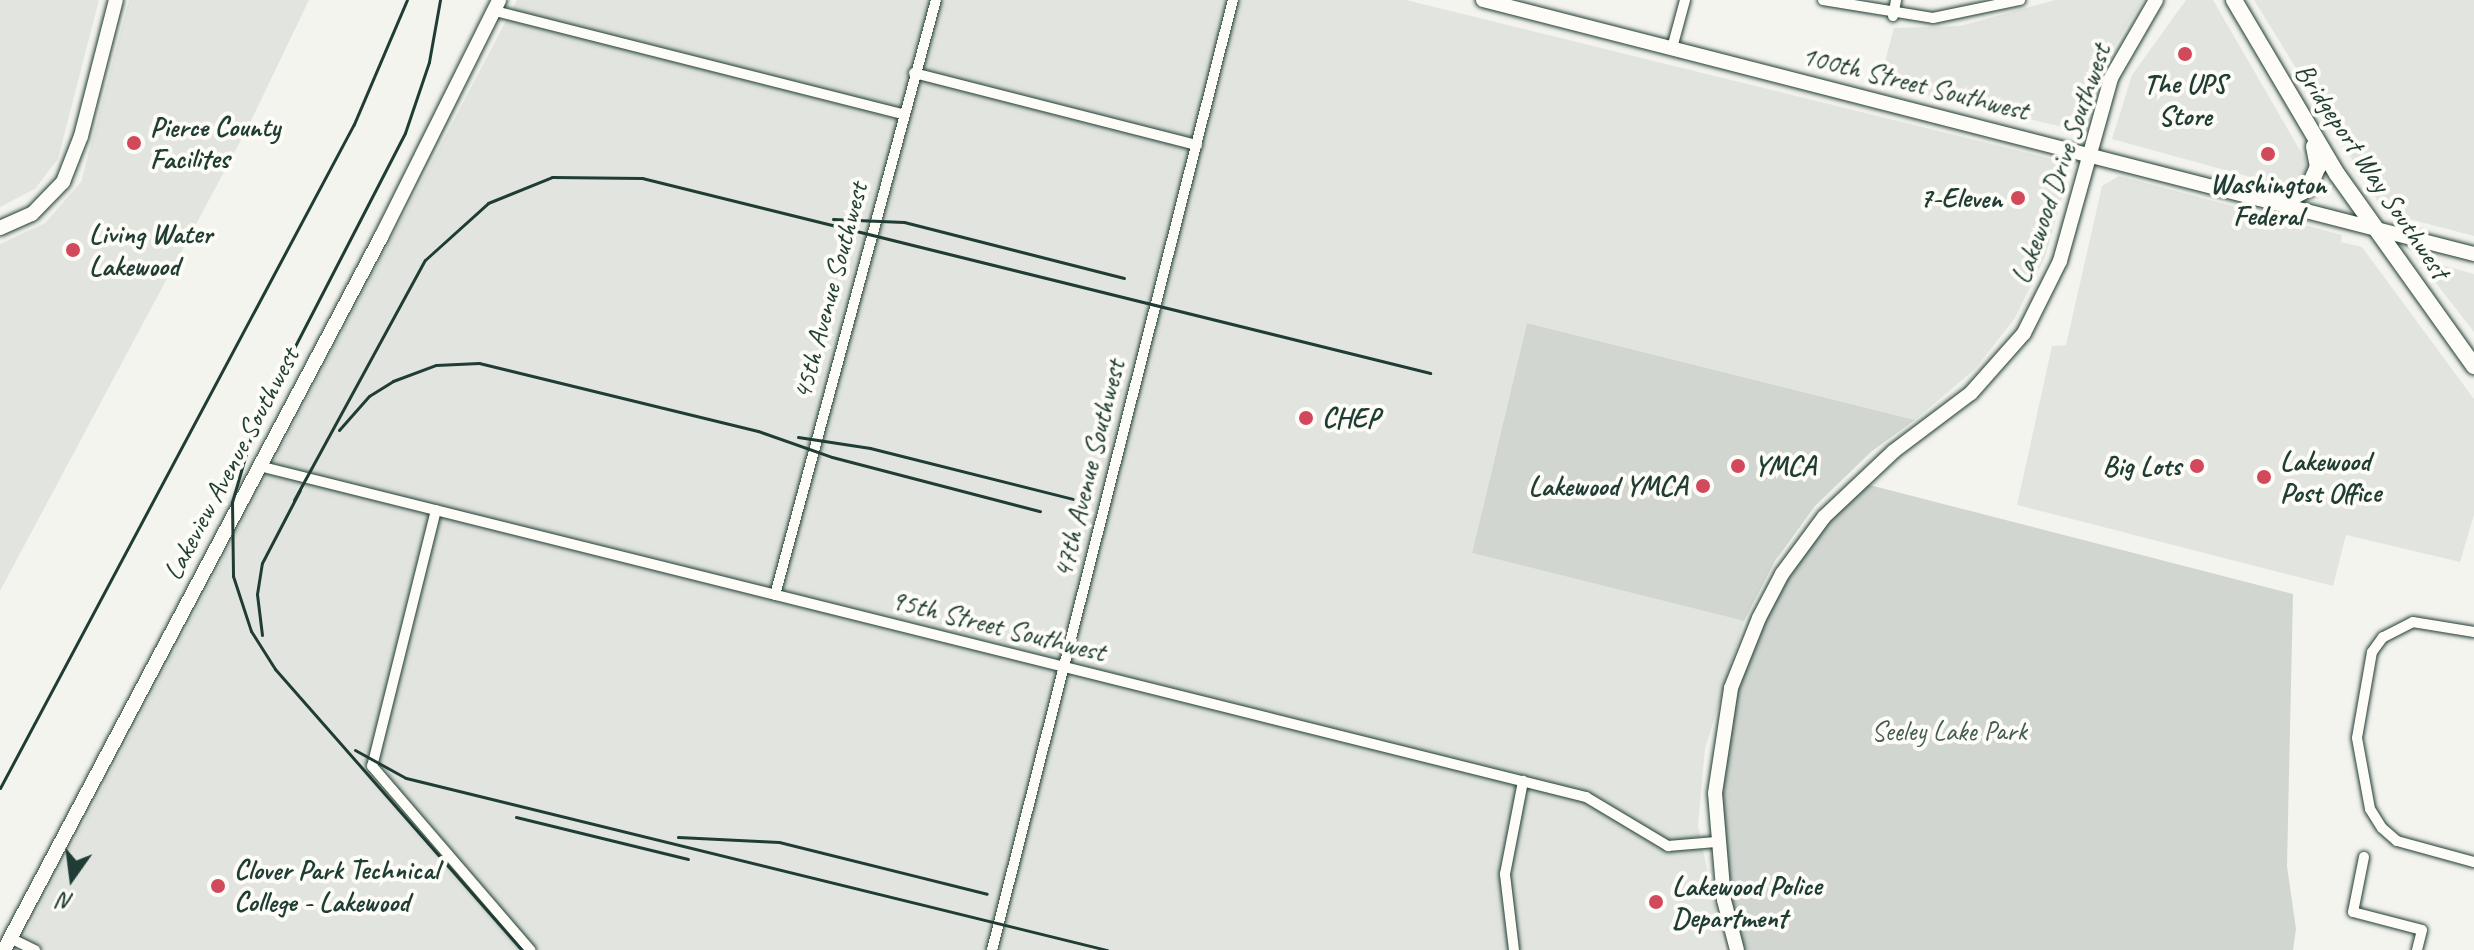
<!DOCTYPE html>
<html>
<head>
<meta charset="utf-8">
<style>
	body { margin:0 }
	#map { position:relative; width:2474px; height:950px; overflow:hidden; background:#f4f4ef; font-family:Caveat,sans-serif }
	div>[style] { position:absolute }
	[style*='--x'] { left:calc(var(--x)*1px); top:calc(var(--y)*1px); width:calc(var(--w)*1px); rotate:calc(var(--a)*1deg) }
	.built>* { inset:0; background:#e2e5df }
	.green>* { inset:0; background:#d1d6d1 }
	.roads { filter:drop-shadow(0 0 2px #1f3d34) drop-shadow(0 0 2px #1f3d34) }
	.street>* { height:10px; margin:-5px; padding:0 5px; transform-origin:5px; border-radius:5px; background:#fdfcf7 }
	.secondary>* { height:14px; margin:-7px; padding:0 7px; transform-origin:7px; border-radius:7px; background:#fdfcf7 }
	.primary>* { height:16px; margin:-8px; padding:0 8px; transform-origin:8px; border-radius:8px; background:#fdfcf7 }
	.rail>* { height:3px; margin:-1.5px; padding:0 1.5px; transform-origin:1.5px; border-radius:1.5px; background:#1f3d34 }
	.dots>* { width:22px; height:22px; translate:-50% -50%; box-sizing:border-box; border:4px solid #fdfcf7; border-radius:50% }
	span { translate:-50% -50%; white-space:nowrap; text-align:center; line-height:1.15; -webkit-text-stroke:8px #fdfcf7; paint-order:stroke }
	.street-label { font-size:28px; color:#1f3d34 }
	.poi-label { font-size:28px; color:#1f3d34; font-weight:700 }
	.left { translate:0 -50%; text-align:left }
	.right { translate:-100% -50%; text-align:right }
	.park-label { font-size:28px; color:#435c53 }
	.north { position:absolute; left:32px; top:838px; width:80px; height:80px; -webkit-text-stroke:6px #fdfcf7; paint-order:stroke; rotate:194deg; font-size:22px; font-weight:700; line-height:32px; text-align:center; color:#1f3d34 }
	.north::after { content:''; display:block; margin:auto; width:28px; height:36px; background:#1f3d34; clip-path:polygon(50% 0,100% 100%,50% 72%,0 100%) }
</style>
</head>
<body>
<div id="map">
	<div class="built">
		<i style="clip-path:polygon(0 0,99px 0,58px 159px,35px 189px,0 207px)"></i>
		<i style="clip-path:polygon(129px 0,309px 0,248px 127px,0 591px,0 244px,45px 223px,81px 182px)"></i>
		<i style="clip-path:polygon(517px 0,1406px 0,2052px 159px,2062px 166px,2067px 179px,2045px 257px,2015px 318px,1975px 369px,1915px 420px,1527px 323px,1472px 553px,1744px 621px,1705px 749px,1698px 826px,1724px 950px,17px 950px)"></i>
		<i style="clip-path:polygon(2055px 0,2143px 0,2104px 63px,2080px 123px,2072px 129px,1879px 84px,1894px 28px,1960px 26px)"></i>
		<i style="clip-path:polygon(2186px 0,2213px 0,2305px 159px,2308px 171px,2297px 184px,2283px 186px,2112px 139px,2132px 75px)"></i>
		<i style="clip-path:polygon(2254px 0,2474px 0,2474px 236px,2394px 215px,2379px 203px)"></i>
		<i style="clip-path:polygon(2119px 176px,2342px 235px,2341px 242px,2362px 247px,2474px 399px,2474px 515px,2460px 562px,2346px 535px,2333px 586px,2017px 505px,2052px 346px,2066px 345px,2102px 186px)"></i>
		<i style="clip-path:polygon(2438px 264px,2474px 274px,2474px 332px,2429px 274px)"></i>
	</div>
	<div class="green">
		<i style="clip-path:polygon(1527px 323px,1915px 420px,1872px 451px,1815px 506px,1775px 561px,1744px 621px,1472px 553px)"></i>
		<i style="clip-path:polygon(1858px 482px,2293px 594px,2287px 866px,2296px 929px,2293px 950px,1737px 950px,1716px 842px,1725px 715px,1769px 596px)"></i>
	</div>
	<div class="roads">
		<div class="street">
			<i style="--x:1823;--y:0;--w:111;--a:9.3"></i>
			<i style="--x:1933;--y:18;--w:89;--a:-11.7"></i>
			<i style="--x:495;--y:11;--w:420;--a:14.2"></i>
			<i style="--x:1893;--y:16;--w:16;--a:-79"></i>
			<i style="--x:1672;--y:48;--w:50;--a:-74.8"></i>
			<i style="--x:914;--y:73;--w:292;--a:14.3"></i>
			<i style="--x:259;--y:466;--w:1368;--a:14.01"></i>
			<i style="--x:1586;--y:797;--w:96;--a:30.9"></i>
			<i style="--x:1668;--y:846;--w:48;--a:-4.8"></i>
			<i style="--x:436;--y:510;--w:264;--a:104"></i>
			<i style="--x:372;--y:766;--w:243;--a:49.3"></i>
			<i style="--x:775;--y:595;--w:616;--a:-74.86"></i>
			<i style="--x:2474;--y:632;--w:62;--a:-170.7"></i>
			<i style="--x:2413;--y:622;--w:34;--a:153"></i>
			<i style="--x:2383;--y:637;--w:19;--a:126"></i>
			<i style="--x:2372;--y:652;--w:87;--a:99.9"></i>
			<i style="--x:2357;--y:738;--w:72;--a:79.6"></i>
			<i style="--x:2370;--y:809;--w:22;--a:58"></i>
			<i style="--x:2382;--y:828;--w:20;--a:41"></i>
			<i style="--x:2397;--y:841;--w:80;--a:15.3"></i>
			<i style="--x:2364;--y:857;--w:56;--a:101.3"></i>
			<i style="--x:2353;--y:912;--w:71;--a:14.6"></i>
			<i style="--x:2422;--y:930;--w:21;--a:104"></i>
			<i style="--x:10;--y:938;--w:28;--a:26"></i>
			<i style="--x:992;--y:950;--w:980;--a:-75.77"></i>
			<i style="--x:1514;--y:950;--w:77;--a:-96.8"></i>
			<i style="--x:1505;--y:874;--w:95;--a:-79"></i>
		</div>
		<div class="secondary">
			<i style="--x:1483;--y:0;--w:1023;--a:14.38"></i>
			<i style="--x:0;--y:228;--w:35;--a:-24"></i>
			<i style="--x:32;--y:214;--w:45;--a:-45.9"></i>
			<i style="--x:63;--y:182;--w:49;--a:-68.6"></i>
			<i style="--x:81;--y:136;--w:140;--a:-75.6"></i>
			<i style="--x:4;--y:950;--w:807;--a:-62.13"></i>
			<i style="--x:381;--y:237;--w:265;--a:-63.5"></i>
			<i style="--x:1737;--y:950;--w:52;--a:-104.6"></i>
			<i style="--x:1724;--y:900;--w:107;--a:-94.8"></i>
			<i style="--x:1715;--y:793;--w:106;--a:-81.3"></i>
			<i style="--x:1731;--y:688;--w:75;--a:-68.2"></i>
			<i style="--x:1759;--y:618;--w:50;--a:-62.4"></i>
			<i style="--x:1782;--y:574;--w:71;--a:-53.6"></i>
			<i style="--x:1824;--y:517;--w:96;--a:-43.3"></i>
			<i style="--x:1894;--y:451;--w:96;--a:-37"></i>
			<i style="--x:1971;--y:393;--w:80;--a:-48.5"></i>
			<i style="--x:2024;--y:333;--w:80;--a:-63.4"></i>
			<i style="--x:2060;--y:261;--w:190;--a:-74.4"></i>
			<i style="--x:2111;--y:78;--w:90;--a:-60"></i>
		</div>
		<div class="primary">
			<i style="--x:2234;--y:0;--w:202;--a:59.4"></i>
			<i style="--x:2337;--y:174;--w:236;--a:54.5"></i>
			<i style="--x:2260;--y:198;--w:34;--a:-3"></i>
			<i style="--x:2294;--y:196;--w:16;--a:-27"></i>
			<i style="--x:2308;--y:189;--w:24;--a:-66"></i>
			<i style="--x:2318;--y:167;--w:21;--a:-101"></i>
		</div>
	</div>
	<div class="rail">
		<i style="--x:440;--y:0;--w:63;--a:100.1"></i>
		<i style="--x:429;--y:62;--w:75;--a:108.7"></i>
		<i style="--x:405;--y:133;--w:330;--a:117.3"></i>
		<i style="--x:254;--y:426;--w:79;--a:106.1"></i>
		<i style="--x:232;--y:502;--w:74;--a:89.2"></i>
		<i style="--x:233;--y:576;--w:58;--a:71.9"></i>
		<i style="--x:251;--y:631;--w:45;--a:57.7"></i>
		<i style="--x:275;--y:669;--w:374;--a:48.7"></i>
		<i style="--x:833;--y:219;--w:71;--a:2.4"></i>
		<i style="--x:904;--y:222;--w:227;--a:14.3"></i>
		<i style="--x:339;--y:430;--w:45;--a:-48.6"></i>
		<i style="--x:369;--y:396;--w:28;--a:-32"></i>
		<i style="--x:393;--y:381;--w:46;--a:-20.4"></i>
		<i style="--x:436;--y:365;--w:43;--a:-2.7"></i>
		<i style="--x:479;--y:363;--w:287;--a:13.7"></i>
		<i style="--x:758;--y:431;--w:78;--a:19.4"></i>
		<i style="--x:832;--y:457;--w:215;--a:14.6"></i>
		<i style="--x:798;--y:437;--w:73;--a:8.7"></i>
		<i style="--x:870;--y:448;--w:209;--a:14.1"></i>
		<i style="--x:294;--y:500;--w:273;--a:-61.4"></i>
		<i style="--x:425;--y:260;--w:85;--a:-42.1"></i>
		<i style="--x:488;--y:203;--w:69;--a:-22.1"></i>
		<i style="--x:552;--y:177;--w:90;--a:0.6"></i>
		<i style="--x:642;--y:178;--w:812;--a:13.9"></i>
		<i style="--x:262;--y:635;--w:41;--a:-97"></i>
		<i style="--x:257;--y:594;--w:31;--a:-81"></i>
		<i style="--x:262;--y:563;--w:82;--a:-62.5"></i>
		<i style="--x:355;--y:750;--w:58;--a:28.8"></i>
		<i style="--x:406;--y:778;--w:722;--a:13.79"></i>
		<i style="--x:0;--y:788;--w:752;--a:-61.94"></i>
		<i style="--x:354;--y:124;--w:135;--a:-66.9"></i>
		<i style="--x:516;--y:817;--w:177;--a:13.7"></i>
		<i style="--x:678;--y:837;--w:101;--a:2.8"></i>
		<i style="--x:779;--y:842;--w:214;--a:14"></i>
	</div>
	<div class="dots">
		<i style="left:2185px;top:54px;background:#d1495b"></i>
		<i style="left:134px;top:143px;background:#d1495b"></i>
		<i style="left:2268px;top:154px;background:#d1495b"></i>
		<i style="left:2018px;top:198px;background:#d1495b"></i>
		<i style="left:73px;top:250px;background:#d1495b"></i>
		<i style="left:1306px;top:418px;background:#d1495b"></i>
		<i style="left:1738px;top:466px;background:#d1495b"></i>
		<i style="left:2197px;top:466px;background:#d1495b"></i>
		<i style="left:2264px;top:477px;background:#d1495b"></i>
		<i style="left:1703px;top:486px;background:#d1495b"></i>
		<i style="left:218px;top:886px;background:#d1495b"></i>
		<i style="left:1656px;top:902px;background:#d1495b"></i>
	</div>
	<div class="street-label">
		<span style="left:1915px;top:83px;rotate:14deg">100th Street Southwest</span>
		<span style="left:2061px;top:164px;rotate:-71deg">Lakewood Drive Southwest</span>
		<span style="left:2372px;top:171px;rotate:56deg">Bridgeport Way Southwest</span>
		<span style="left:830px;top:291px;rotate:-75deg">45th Avenue Southwest</span>
		<span style="left:231px;top:464px;rotate:-62deg">Lakeview Avenue Southwest</span>
		<span style="left:1089px;top:469px;rotate:-76deg">47th Avenue Southwest</span>
		<span style="left:998px;top:626px;rotate:14deg">95th Street Southwest</span>
	</div>
	<div class="poi-label">
		<span style="left:2185px;top:100px">The UPS<br>Store</span>
		<span class="left" style="left:150px;top:143px">Pierce County<br>Facilites</span>
		<span style="left:2268px;top:200px">Washington<br>Federal</span>
		<span class="right" style="left:2002px;top:198px">7-Eleven</span>
		<span class="left" style="left:89px;top:250px">Living Water<br>Lakewood</span>
		<span class="left" style="left:1322px;top:418px">CHEP</span>
		<span class="left" style="left:2280px;top:477px">Lakewood<br>Post Office</span>
		<span class="left" style="left:1754px;top:466px">YMCA</span>
		<span class="right" style="left:2181px;top:466px">Big Lots</span>
		<span class="right" style="left:1687px;top:486px">Lakewood YMCA</span>
		<span class="left" style="left:234px;top:886px">Clover Park Technical<br>College - Lakewood</span>
		<span class="left" style="left:1672px;top:902px">Lakewood Police<br>Department</span>
	</div>
	<div class="park-label">
		<span style="left:1949px;top:731px">Seeley Lake Park</span>
	</div>
	<div class="north">N</div>
</div>
</body>
</html>
